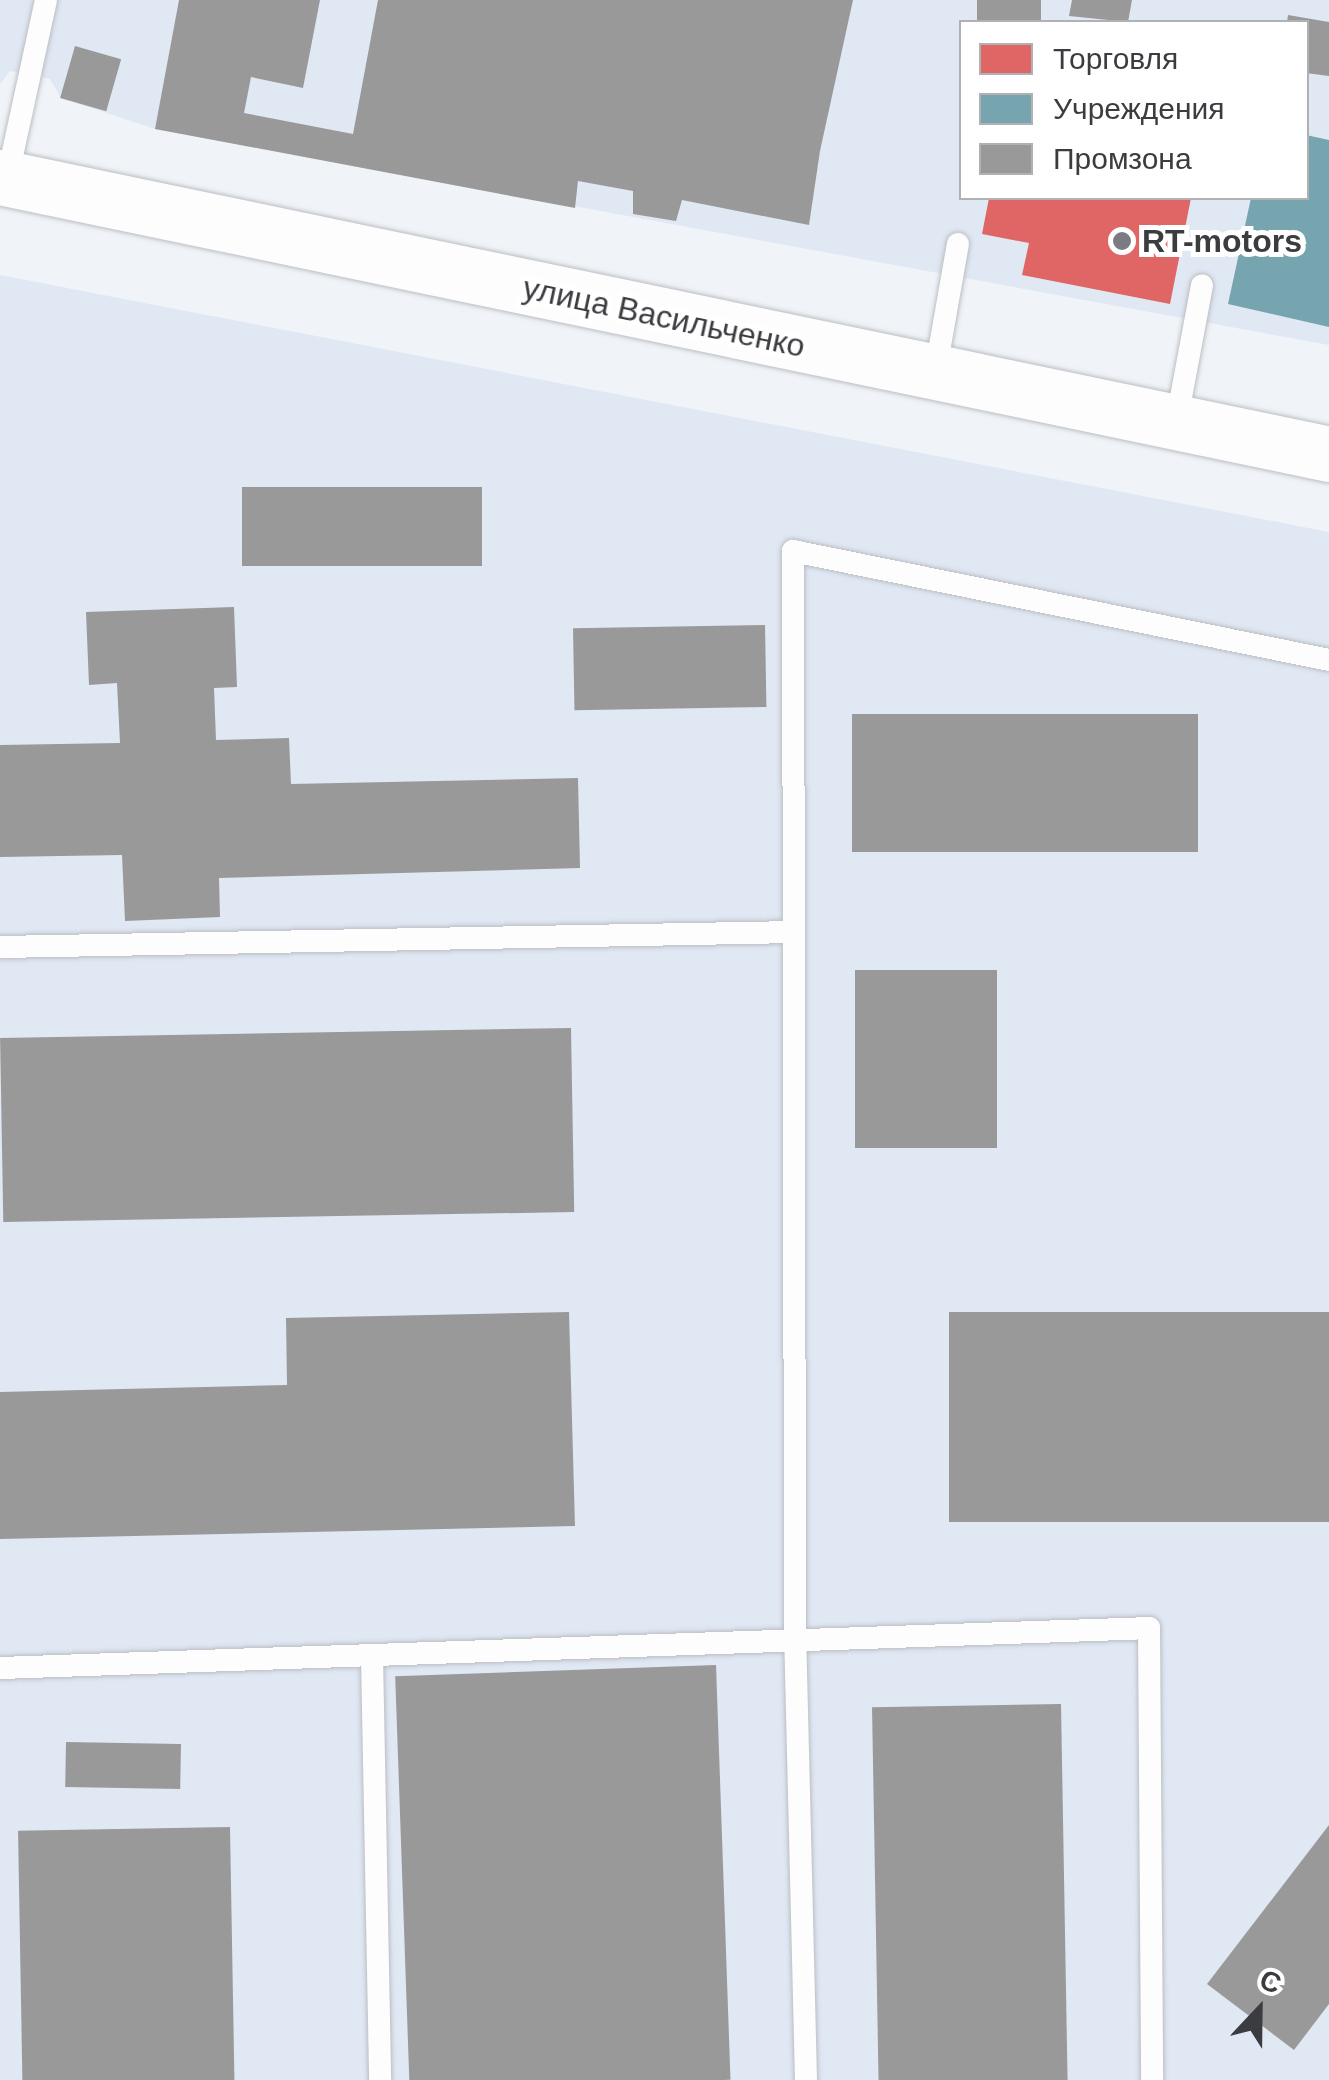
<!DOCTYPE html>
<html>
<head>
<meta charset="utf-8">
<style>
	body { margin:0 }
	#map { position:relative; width:1329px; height:2080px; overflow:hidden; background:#f0f4f9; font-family:Helvetica,sans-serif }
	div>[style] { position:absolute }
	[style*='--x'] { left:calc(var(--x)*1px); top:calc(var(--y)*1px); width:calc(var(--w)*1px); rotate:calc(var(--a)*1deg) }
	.built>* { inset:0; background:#e0e8f4 }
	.shops>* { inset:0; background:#e06666 }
	.public>* { inset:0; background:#76a5af }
	.industry>* { inset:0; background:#999; transform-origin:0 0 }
	.roads { filter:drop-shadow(0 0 2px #bbbec2) drop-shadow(0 0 2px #bbbec2) }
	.service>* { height:22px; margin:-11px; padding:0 11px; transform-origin:11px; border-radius:11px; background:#fdfdfe }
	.secondary>* { height:55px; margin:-27.5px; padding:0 27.5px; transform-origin:27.5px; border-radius:27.5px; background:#fdfdfe }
	.dots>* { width:28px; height:28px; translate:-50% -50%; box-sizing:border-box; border:5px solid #fff; border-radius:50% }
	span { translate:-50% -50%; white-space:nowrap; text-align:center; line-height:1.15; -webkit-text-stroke:10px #fff; paint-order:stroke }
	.poi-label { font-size:32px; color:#3a3c40; font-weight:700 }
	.left { translate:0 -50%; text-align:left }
	.street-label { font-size:32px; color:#3a3c40 }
	.legend { position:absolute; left:959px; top:20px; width:350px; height:180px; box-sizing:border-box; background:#fff; border:2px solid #b0b1b3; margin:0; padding:12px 18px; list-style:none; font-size:30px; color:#3a3c40 }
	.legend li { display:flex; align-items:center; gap:20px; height:50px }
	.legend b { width:50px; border:2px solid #b0b1b3 }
	.north { position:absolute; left:1209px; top:1960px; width:100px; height:100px; -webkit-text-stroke:8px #fff; paint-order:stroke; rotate:22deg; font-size:28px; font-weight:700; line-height:40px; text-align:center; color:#3a3c40 }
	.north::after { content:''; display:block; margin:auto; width:35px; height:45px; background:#3a3c40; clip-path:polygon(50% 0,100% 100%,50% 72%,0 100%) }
</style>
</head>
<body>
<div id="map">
	<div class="built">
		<i style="clip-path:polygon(evenodd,0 0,1329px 0,1329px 345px,155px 129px,61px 98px,50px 79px,10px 71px,0 84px,0 0,962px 22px,1306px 22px,1306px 198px,962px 198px,962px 22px)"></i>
		<i style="clip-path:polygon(0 275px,1329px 532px,1329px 2080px,0 2080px)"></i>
	</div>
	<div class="shops">
		<i style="clip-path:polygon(989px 198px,1191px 198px,1170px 304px,1022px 275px,1029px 243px,982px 234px)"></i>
	</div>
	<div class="public">
		<i style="clip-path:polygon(1306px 135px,1329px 140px,1329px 327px,1228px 304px,1251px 198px,1306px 198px)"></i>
	</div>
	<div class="industry">
		<i style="clip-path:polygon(179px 0,320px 0,303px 88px,251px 77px,244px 113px,353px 134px,378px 0,853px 0,820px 151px,809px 225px,682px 200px,676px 221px,633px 214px,633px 191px,578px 181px,575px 208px,155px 129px)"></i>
		<i style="left:977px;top:0;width:64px;height:22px"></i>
		<i style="clip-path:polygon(1072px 0,1132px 0,1128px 22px,1069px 16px)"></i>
		<i style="clip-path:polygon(1288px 15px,1329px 22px,1329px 76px,1306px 73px,1306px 22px,1287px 22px)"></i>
		<i style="left:75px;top:46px;width:48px;height:54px;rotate:16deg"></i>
		<i style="left:482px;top:487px;width:79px;height:240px;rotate:90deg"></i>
		<i style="clip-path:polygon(234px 607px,237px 687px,214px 688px,216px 740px,289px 738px,291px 784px,578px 778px,580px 868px,219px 878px,220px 917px,125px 921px,122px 855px,0 857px,0 745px,120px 743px,117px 683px,89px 685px,86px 612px)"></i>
		<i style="left:765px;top:625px;width:82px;height:192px;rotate:89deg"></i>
		<i style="left:852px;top:714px;width:346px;height:138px"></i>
		<i style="left:855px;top:970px;width:142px;height:178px"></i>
		<i style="left:571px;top:1028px;width:184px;height:571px;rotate:89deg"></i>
		<i style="clip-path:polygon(569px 1312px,575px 1526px,0 1539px,0 1392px,287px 1385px,286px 1318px)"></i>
		<i style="left:1329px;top:1312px;width:210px;height:380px;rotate:90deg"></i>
		<i style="left:716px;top:1665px;width:415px;height:321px;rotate:88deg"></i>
		<i style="left:1061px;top:1704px;width:376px;height:189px;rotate:89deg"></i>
		<i style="left:66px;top:1742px;width:115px;height:45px;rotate:1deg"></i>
		<i style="clip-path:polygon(1329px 1825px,1329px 2004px,1294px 2050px,1207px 1984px)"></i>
		<i style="left:230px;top:1827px;width:253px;height:212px;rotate:89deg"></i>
	</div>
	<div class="roads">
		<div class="service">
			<i style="--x:7;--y:179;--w:183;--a:-77.7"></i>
			<i style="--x:935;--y:374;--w:132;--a:-80"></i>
			<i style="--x:1176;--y:424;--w:141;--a:-79.4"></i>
			<i style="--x:0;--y:947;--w:794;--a:-1.08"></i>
			<i style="--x:372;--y:1656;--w:424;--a:88.9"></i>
			<i style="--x:0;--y:1668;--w:1150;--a:-1.99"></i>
			<i style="--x:1149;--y:1628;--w:452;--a:89.6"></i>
			<i style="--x:806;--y:2080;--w:437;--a:-91.4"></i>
			<i style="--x:795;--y:1643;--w:1092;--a:-90.1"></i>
			<i style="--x:793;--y:551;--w:547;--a:11.49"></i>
		</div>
		<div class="secondary">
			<i style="--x:0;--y:177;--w:1358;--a:11.77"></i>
		</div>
	</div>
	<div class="dots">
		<i style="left:1122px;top:241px;background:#7a7c81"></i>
	</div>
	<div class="poi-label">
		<span class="left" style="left:1142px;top:241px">RT-motors</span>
	</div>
	<div class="street-label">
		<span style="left:664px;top:317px;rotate:12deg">улица Васильченко</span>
	</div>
	<ul class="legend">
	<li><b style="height:28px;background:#e06666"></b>Торговля</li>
	<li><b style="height:28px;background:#76a5af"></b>Учреждения</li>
	<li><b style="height:28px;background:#999"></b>Промзона</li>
	</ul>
	<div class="north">С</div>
</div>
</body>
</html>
